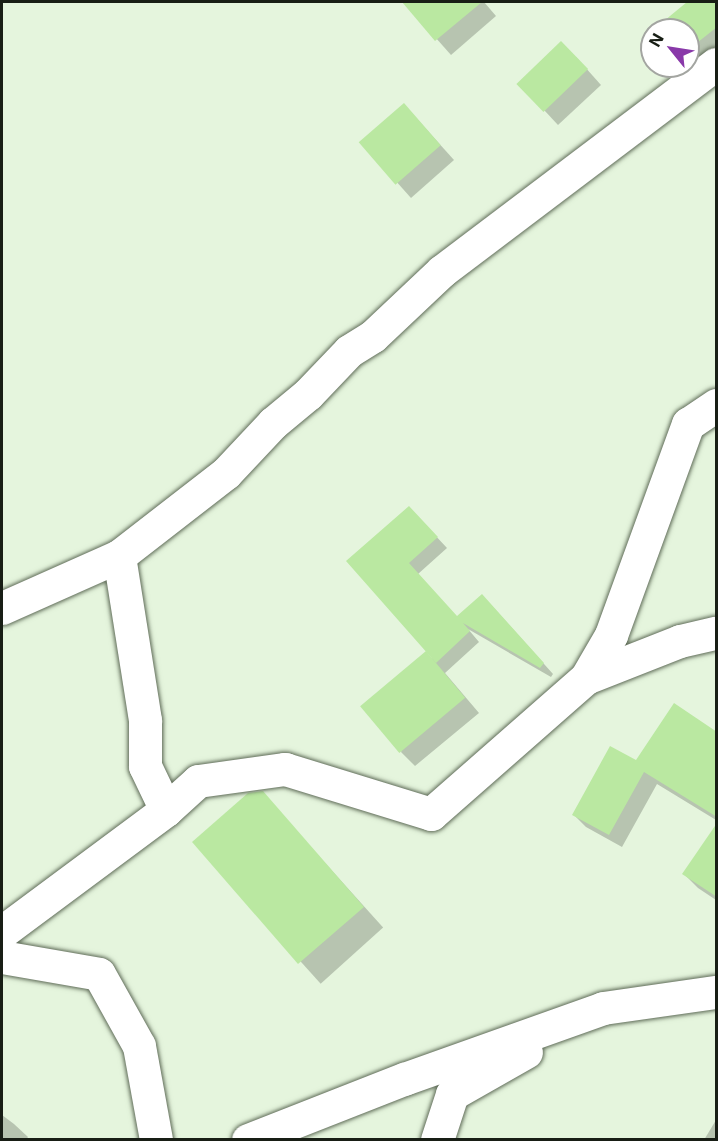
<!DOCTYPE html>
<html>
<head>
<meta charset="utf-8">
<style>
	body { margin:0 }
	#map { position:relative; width:718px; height:1141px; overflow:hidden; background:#e5f5dd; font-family:Inter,sans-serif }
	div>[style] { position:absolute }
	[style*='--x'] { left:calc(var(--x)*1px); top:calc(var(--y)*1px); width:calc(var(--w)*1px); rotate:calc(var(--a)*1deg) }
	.shadow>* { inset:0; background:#0003; transform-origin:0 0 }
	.building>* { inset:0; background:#bae8a1; transform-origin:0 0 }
	.roads { filter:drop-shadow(0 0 2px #5f6c58) drop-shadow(0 0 2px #5f6c58) }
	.minor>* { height:33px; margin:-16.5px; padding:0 16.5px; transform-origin:16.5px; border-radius:16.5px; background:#fff }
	span { translate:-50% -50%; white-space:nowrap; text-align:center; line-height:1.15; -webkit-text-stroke:6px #fff; paint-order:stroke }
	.frame { position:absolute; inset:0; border:3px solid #181e15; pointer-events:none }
	.north { position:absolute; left:640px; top:18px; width:60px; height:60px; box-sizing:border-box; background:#fff; border:2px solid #a3a5a1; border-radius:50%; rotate:300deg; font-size:16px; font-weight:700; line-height:24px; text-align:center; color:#181e15 }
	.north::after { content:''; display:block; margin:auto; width:21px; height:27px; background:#8939a9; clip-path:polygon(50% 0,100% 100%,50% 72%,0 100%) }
</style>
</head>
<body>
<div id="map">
	<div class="shadow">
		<i style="clip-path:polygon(404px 2px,484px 2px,496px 16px,451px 55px)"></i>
		<i style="clip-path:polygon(690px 2px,716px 2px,716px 53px,688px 66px,688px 30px,656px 29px)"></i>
		<i style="clip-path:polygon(576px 57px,601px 85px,558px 125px,544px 110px)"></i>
		<i style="clip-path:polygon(418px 120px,454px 160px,411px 198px,362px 143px)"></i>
		<i style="clip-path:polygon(419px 518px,447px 548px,418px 574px,457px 618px,492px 606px,553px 674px,551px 677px,468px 629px,479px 642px,445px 673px,479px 713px,415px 766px,401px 752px,433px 656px,348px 561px)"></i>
		<i style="clip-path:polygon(716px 746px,716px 820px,657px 784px,622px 847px,586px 827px,573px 814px,636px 762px)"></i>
		<i style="left:262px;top:793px;width:181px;height:84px;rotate:48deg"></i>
		<i style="clip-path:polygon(716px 826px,716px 900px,698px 888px,684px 874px)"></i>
		<i style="clip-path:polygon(2px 1115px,14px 1124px,28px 1137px,26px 1140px,2px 1140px)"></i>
		<i style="clip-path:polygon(716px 1120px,716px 1140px,704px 1140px)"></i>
	</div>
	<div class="building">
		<i style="clip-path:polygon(402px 2px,482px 2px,435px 41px)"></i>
		<i style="clip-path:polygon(687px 2px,717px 2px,717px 27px,688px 50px,688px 30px,653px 30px)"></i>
		<i style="left:561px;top:41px;width:39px;height:62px;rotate:46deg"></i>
		<i style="left:404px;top:103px;width:56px;height:60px;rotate:49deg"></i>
		<i style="clip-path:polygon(409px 506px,438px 537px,409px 563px,457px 616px,482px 594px,544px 663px,540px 668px,463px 623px,470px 631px,436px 663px,346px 561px)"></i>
		<i style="left:426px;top:651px;width:61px;height:86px;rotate:50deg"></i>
		<i style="clip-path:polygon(674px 703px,717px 732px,717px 817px,644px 772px,609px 835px,572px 815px,610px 746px,636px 760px)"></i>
		<i style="clip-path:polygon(263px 791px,364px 907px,298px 964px,192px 842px,248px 793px)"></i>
		<i style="clip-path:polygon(717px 823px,717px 897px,682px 874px)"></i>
	</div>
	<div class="roads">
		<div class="minor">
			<i style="--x:2;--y:608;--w:128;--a:-24"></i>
			<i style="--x:586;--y:678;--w:101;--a:-21.5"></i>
			<i style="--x:680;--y:641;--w:37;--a:-13"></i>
			<i style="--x:166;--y:810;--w:43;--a:-42.2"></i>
			<i style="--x:198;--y:781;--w:88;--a:-7.9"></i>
			<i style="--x:285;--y:769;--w:153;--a:17.1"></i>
			<i style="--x:431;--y:814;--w:206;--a:-41.3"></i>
			<i style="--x:586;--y:678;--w:50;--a:-59.8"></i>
			<i style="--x:611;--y:635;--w:225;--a:-70"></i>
			<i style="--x:688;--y:424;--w:34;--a:-34"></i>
			<i style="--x:2;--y:932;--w:204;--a:-36.6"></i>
			<i style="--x:166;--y:810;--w:49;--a:-115.5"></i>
			<i style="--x:145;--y:766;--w:46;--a:-90"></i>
			<i style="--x:145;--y:720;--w:166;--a:-99"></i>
			<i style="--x:119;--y:556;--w:135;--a:-37.8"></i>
			<i style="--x:226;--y:473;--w:69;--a:-46.8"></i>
			<i style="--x:273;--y:423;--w:45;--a:-39.6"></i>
			<i style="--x:308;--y:394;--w:59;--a:-46.4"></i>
			<i style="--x:349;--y:351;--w:28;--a:-32"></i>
			<i style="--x:373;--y:336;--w:95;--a:-43.3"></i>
			<i style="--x:442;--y:271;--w:343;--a:-37.1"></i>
			<i style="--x:2;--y:957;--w:98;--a:9.9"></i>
			<i style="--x:99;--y:974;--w:82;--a:60.9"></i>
			<i style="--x:139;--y:1046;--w:96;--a:79.7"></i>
			<i style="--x:248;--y:1140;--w:168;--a:-21.4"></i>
			<i style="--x:404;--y:1079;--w:211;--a:-19.6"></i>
			<i style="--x:603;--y:1008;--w:114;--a:-8.1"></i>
			<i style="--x:437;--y:1140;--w:48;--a:-71.9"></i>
			<i style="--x:452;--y:1094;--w:85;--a:-29.6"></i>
		</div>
	</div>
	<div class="frame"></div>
	<div class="north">N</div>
</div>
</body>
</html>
